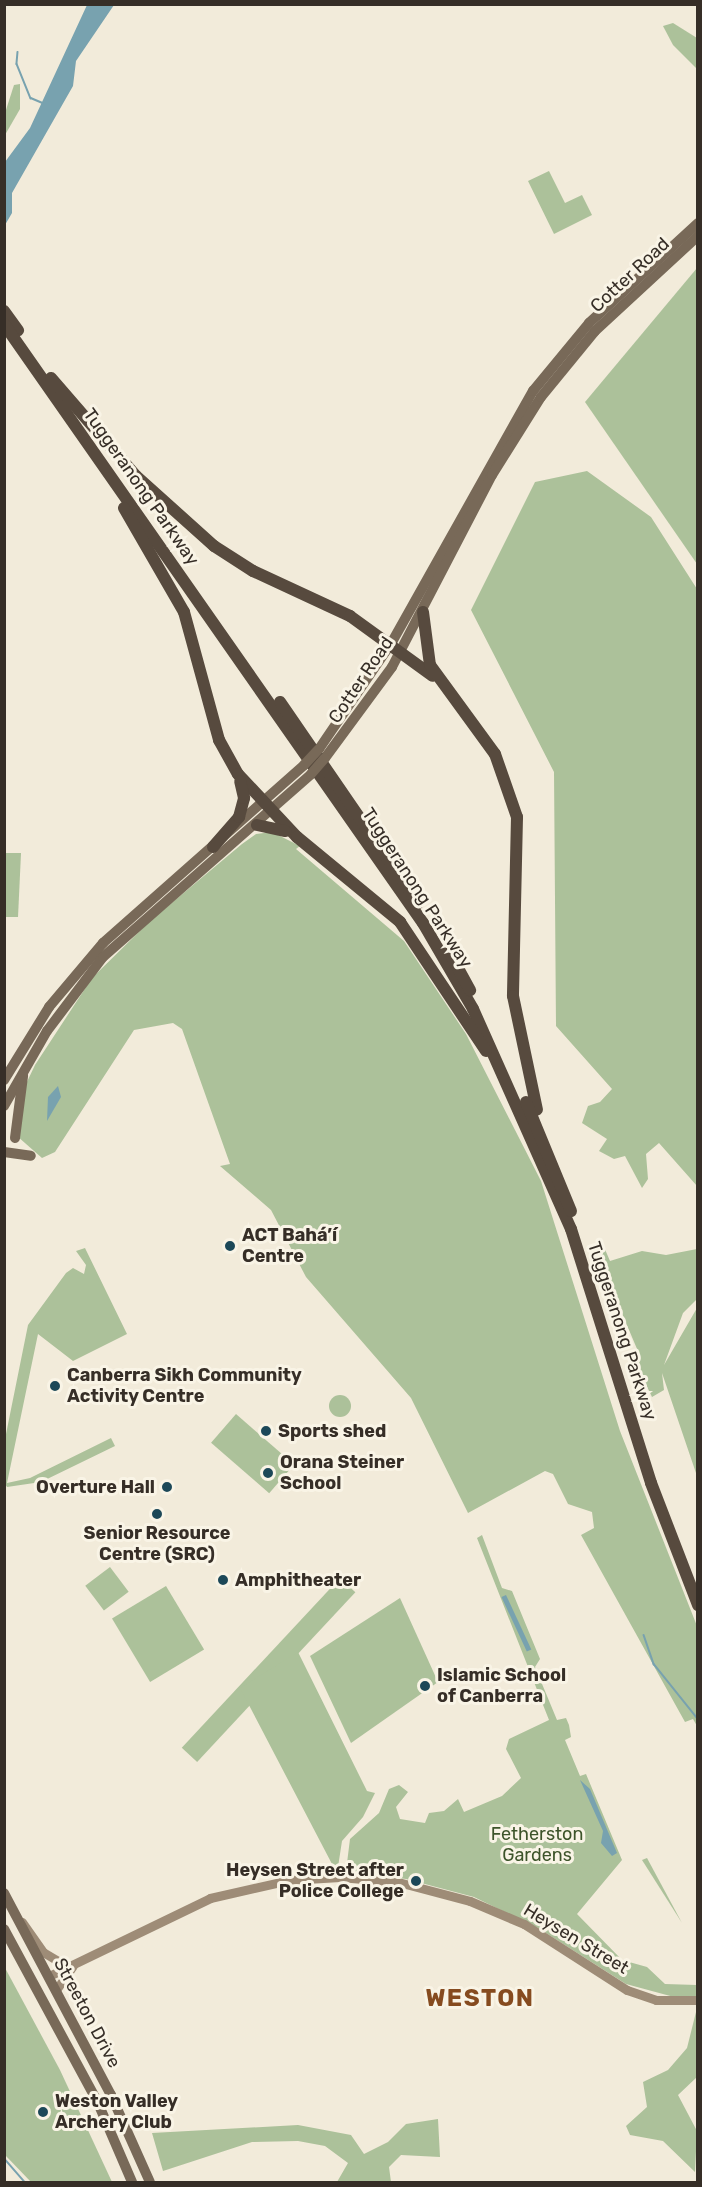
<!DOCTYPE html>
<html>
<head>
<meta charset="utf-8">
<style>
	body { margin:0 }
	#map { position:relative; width:702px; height:2187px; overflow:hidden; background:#f2ebda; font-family:Rubik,sans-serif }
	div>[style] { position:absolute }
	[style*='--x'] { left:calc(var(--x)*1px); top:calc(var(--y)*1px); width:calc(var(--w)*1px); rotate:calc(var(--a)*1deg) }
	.green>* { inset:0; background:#acc19a; transform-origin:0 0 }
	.round { border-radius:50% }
	.water>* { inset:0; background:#78a2af; transform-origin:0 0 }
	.stream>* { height:1.5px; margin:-0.75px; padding:0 0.75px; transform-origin:0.75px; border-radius:0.75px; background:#78a2af }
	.secondary>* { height:9px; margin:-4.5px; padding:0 4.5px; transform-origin:4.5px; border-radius:4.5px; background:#9e8c77 }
	.primary>* { height:10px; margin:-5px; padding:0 5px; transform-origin:5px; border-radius:5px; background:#786958 }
	.highway>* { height:12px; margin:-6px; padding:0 6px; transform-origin:6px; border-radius:6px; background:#574a3e }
	.primary-bridge>* { height:10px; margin:-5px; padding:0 5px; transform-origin:5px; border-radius:5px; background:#786958 }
	.dots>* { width:16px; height:16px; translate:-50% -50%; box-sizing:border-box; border:3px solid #f9f4e6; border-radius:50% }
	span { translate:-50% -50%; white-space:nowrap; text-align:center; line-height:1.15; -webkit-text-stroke:6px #f9f4e6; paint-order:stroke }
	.street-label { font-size:18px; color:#362e27 }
	.poi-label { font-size:18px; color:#362e27; font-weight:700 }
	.left { translate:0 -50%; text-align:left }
	.right { translate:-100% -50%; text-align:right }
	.park-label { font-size:18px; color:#3d542a }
	.district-label { font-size:24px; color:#864b1f; font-weight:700; letter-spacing:1.5px }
	.frame { position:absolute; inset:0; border:6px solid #362e27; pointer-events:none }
</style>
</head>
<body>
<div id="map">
	<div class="green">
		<i style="clip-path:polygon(673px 23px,697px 38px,697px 69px,673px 45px,663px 26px)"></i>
		<i style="clip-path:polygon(20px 84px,20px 109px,5px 135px,5px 113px,14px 85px)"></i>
		<i style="clip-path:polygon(549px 171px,565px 203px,582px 195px,592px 215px,554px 234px,528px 181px)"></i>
		<i style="clip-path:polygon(697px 268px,697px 564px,585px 402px)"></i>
		<i style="clip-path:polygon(587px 471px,651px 517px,697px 589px,697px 1186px,659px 1143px,646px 1154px,648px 1179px,642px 1188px,625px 1156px,614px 1159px,599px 1151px,607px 1139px,582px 1123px,588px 1106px,600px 1102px,612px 1089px,556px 1026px,554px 772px,471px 610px,535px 482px)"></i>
		<i style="clip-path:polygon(272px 832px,300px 846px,296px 849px,404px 941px,466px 1034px,541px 1181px,620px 1431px,697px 1626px,697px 1726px,693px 1719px,685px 1722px,581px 1535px,594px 1528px,592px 1512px,568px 1504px,553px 1474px,545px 1471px,468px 1513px,411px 1398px,306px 1277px,271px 1210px,220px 1166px,230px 1164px,182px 1029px,173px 1023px,134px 1030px,55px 1152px,42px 1158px,17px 1136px,25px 1086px,35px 1065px,92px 978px,149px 922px,242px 844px,256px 834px)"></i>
		<i style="clip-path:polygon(5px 853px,21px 853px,18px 917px,5px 917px)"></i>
		<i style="clip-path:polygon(604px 1247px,610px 1261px,642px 1251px,666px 1255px,697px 1249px,697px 1299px,683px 1313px,664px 1365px,697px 1308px,697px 1476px,662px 1373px,664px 1390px,652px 1397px,638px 1368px,640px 1356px,618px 1304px,612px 1302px,598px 1249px)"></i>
		<i style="clip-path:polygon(85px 1248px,127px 1334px,73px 1361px,38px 1334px,7px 1483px,30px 1478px,111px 1438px,115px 1446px,41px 1482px,7px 1487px,5px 1484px,5px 1439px,28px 1325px,66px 1273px,73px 1268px,84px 1274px,86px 1265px,76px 1251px)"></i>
		<i class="round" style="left:329px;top:1395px;width:22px;height:22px"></i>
		<i style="left:236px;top:1414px;width:77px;height:38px;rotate:41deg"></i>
		<i style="clip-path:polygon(482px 1535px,502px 1588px,512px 1591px,540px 1659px,535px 1667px,557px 1720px,566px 1718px,569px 1725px,571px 1737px,565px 1740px,580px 1776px,586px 1774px,622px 1860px,577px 1914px,622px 1960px,647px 1967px,665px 1984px,697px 1985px,697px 1996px,674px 1997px,626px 1984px,538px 1928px,474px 1897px,406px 1879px,346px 1871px,350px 1839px,379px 1813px,389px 1789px,399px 1785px,408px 1792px,396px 1807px,400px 1819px,425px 1823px,429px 1813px,444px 1811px,458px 1799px,464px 1812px,502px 1796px,521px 1778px,506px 1749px,509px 1739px,549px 1720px,477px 1538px)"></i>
		<i style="left:110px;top:1567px;width:31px;height:31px;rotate:53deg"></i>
		<i style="left:340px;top:1578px;width:21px;height:232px;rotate:43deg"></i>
		<i style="left:166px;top:1586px;width:74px;height:63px;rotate:59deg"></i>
		<i style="clip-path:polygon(400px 1598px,438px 1682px,351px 1743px,310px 1656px)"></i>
		<i style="clip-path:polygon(298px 1652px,367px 1791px,375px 1793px,363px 1817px,342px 1841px,338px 1867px,332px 1864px,240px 1688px)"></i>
		<i style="clip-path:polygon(647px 1858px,682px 1923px,642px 1860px)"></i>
		<i style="clip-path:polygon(4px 1966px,60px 2070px,112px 2182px,31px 2182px,5px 2155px)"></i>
		<i style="clip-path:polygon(697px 2008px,697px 2077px,678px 2095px,697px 2131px,695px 2172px,663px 2141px,630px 2135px,626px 2126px,647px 2107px,643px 2082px,668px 2070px,687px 2048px)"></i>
		<i style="clip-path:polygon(438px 2119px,440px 2157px,401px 2155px,389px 2167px,391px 2182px,337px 2182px,348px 2163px,325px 2146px,298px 2141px,252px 2142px,163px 2171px,152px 2133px,298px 2125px,351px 2135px,364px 2154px,388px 2142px,406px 2124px)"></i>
	</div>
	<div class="water">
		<i style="clip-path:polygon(87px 5px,114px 5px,76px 61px,73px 86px,12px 193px,12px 213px,5px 225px,5px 162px,30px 128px)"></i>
		<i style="clip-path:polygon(58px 1086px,61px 1097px,47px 1121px,48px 1097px)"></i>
		<i style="left:506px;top:1595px;width:60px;height:5px;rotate:65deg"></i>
		<i style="clip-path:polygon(580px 1780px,590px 1789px,617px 1853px,612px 1856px,601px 1843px,603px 1831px)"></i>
	</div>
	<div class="stream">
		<i style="--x:18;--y:52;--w:12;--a:95"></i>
		<i style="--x:17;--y:64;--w:37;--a:68"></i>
		<i style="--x:31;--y:98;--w:13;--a:23"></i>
		<i style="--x:644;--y:1635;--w:31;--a:71"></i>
		<i style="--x:654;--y:1664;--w:70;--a:51.3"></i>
		<i style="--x:4;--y:2158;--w:32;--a:49"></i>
	</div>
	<div class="secondary">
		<i style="--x:22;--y:1922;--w:37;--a:55"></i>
		<i style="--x:43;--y:1952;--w:26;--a:31"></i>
		<i style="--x:49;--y:1976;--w:179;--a:-25.8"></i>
		<i style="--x:210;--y:1898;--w:81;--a:-12.8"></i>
		<i style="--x:289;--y:1880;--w:51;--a:-3.4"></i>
		<i style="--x:340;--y:1877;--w:58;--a:4.9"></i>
		<i style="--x:398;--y:1882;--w:74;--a:14.8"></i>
		<i style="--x:470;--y:1901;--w:59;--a:23.1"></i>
		<i style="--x:524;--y:1924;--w:122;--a:32.7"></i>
		<i style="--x:627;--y:1990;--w:31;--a:19"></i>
		<i style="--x:656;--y:2000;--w:42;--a:0"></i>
		<i style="--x:56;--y:1990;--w:29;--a:-55"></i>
	</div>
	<div class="primary">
		<i style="--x:319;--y:749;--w:130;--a:-55.7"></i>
		<i style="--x:392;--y:642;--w:288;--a:-60.7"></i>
		<i style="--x:533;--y:391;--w:88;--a:-50.5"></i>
		<i style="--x:589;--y:323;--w:148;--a:-42.5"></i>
		<i style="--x:325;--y:758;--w:113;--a:-53.6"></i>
		<i style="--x:392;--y:667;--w:216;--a:-62.5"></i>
		<i style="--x:492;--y:475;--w:92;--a:-57.9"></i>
		<i style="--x:541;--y:397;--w:85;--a:-50.7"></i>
		<i style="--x:595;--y:331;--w:140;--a:-42.7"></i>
		<i style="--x:4;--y:1080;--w:86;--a:-58.3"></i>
		<i style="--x:49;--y:1007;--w:84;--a:-49.8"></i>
		<i style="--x:103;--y:943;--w:268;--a:-41.5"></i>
		<i style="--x:4;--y:1106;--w:86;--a:-60.2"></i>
		<i style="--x:47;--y:1031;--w:93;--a:-52.9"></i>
		<i style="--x:103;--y:957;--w:277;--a:-41.3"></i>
		<i style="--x:15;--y:1138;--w:63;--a:-82.6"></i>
		<i style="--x:4;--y:1152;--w:27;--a:8"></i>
		<i style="--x:4;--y:1893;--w:229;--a:62.1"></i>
		<i style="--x:111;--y:2095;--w:95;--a:65.9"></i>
		<i style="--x:4;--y:1929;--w:198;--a:61.6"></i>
		<i style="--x:98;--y:2103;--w:86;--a:66.7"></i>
	</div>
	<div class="highway">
		<i style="--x:4;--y:311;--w:24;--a:54"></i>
		<i style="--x:4;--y:324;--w:731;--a:55.03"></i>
		<i style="--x:423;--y:923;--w:99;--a:59.8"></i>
		<i style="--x:473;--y:1009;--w:241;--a:66"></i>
		<i style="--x:571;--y:1229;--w:266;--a:72.5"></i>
		<i style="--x:651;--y:1483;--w:131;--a:68.9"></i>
		<i style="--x:51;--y:378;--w:130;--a:49.1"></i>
		<i style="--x:136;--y:476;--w:105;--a:41.9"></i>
		<i style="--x:214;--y:546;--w:46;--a:32.7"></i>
		<i style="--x:253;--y:571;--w:107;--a:24.9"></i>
		<i style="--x:350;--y:616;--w:102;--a:35.9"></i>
		<i style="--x:124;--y:508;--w:120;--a:60"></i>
		<i style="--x:184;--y:612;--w:133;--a:74.7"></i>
		<i style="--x:219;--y:740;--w:39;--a:61"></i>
		<i style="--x:238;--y:774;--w:86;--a:46.9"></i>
		<i style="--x:297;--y:837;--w:134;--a:39.5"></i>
		<i style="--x:400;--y:922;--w:155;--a:56.3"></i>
		<i style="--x:423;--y:612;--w:53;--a:82.5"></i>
		<i style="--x:430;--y:665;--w:110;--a:53.9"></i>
		<i style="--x:495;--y:754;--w:67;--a:70.8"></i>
		<i style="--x:517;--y:817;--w:179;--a:91.3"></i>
		<i style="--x:513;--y:996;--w:116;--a:78.1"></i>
		<i style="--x:280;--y:702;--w:244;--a:55.5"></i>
		<i style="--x:257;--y:825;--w:29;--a:12"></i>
		<i style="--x:213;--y:847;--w:40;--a:-49"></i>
		<i style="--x:239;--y:817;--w:20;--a:-75"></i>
		<i style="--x:244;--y:798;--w:17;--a:-103"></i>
		<i style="--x:448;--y:950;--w:46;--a:61.2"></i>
		<i style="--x:526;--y:1102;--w:118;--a:67.6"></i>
	</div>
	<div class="primary-bridge">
		<i style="--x:304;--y:765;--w:22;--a:-47"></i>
		<i style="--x:311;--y:774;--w:21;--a:-49"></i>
	</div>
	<div class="dots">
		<i style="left:230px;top:1246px;background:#1c4858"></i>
		<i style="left:55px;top:1386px;background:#1c4858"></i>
		<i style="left:266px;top:1431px;background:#1c4858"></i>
		<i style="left:268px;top:1473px;background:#1c4858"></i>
		<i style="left:167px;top:1487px;background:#1c4858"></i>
		<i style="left:157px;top:1514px;background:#1c4858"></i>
		<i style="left:223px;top:1580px;background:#1c4858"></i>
		<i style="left:425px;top:1686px;background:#1c4858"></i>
		<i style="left:416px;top:1881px;background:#1c4858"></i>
		<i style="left:43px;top:2112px;background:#1c4858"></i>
	</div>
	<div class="street-label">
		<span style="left:630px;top:275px;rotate:-43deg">Cotter Road</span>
		<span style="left:141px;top:487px;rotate:55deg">Tuggeranong Parkway</span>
		<span style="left:361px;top:680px;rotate:-56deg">Cotter Road</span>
		<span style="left:417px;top:888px;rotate:57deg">Tuggeranong Parkway</span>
		<span style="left:622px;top:1331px;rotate:72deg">Tuggeranong Parkway</span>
		<span style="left:576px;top:1939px;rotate:31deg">Heysen Street</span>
		<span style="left:87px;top:2013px;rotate:62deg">Streeton Drive</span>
	</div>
	<div class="poi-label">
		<span class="left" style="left:242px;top:1246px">ACT Bahá’í<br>Centre</span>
		<span class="left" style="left:67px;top:1386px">Canberra Sikh Community<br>Activity Centre</span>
		<span class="left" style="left:278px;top:1431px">Sports shed</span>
		<span class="left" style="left:280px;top:1473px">Orana Steiner<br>School</span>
		<span class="right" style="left:155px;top:1487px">Overture Hall</span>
		<span style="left:157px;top:1544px">Senior Resource<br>Centre (SRC)</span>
		<span class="left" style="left:235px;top:1580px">Amphitheater</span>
		<span class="left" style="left:437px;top:1686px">Islamic School<br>of Canberra</span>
		<span class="right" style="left:404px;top:1881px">Heysen Street after<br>Police College</span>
		<span class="left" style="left:55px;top:2112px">Weston Valley<br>Archery Club</span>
	</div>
	<div class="park-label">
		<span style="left:537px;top:1845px">Fetherston<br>Gardens</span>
	</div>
	<div class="district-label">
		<span style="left:480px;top:1999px">WESTON</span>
	</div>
	<div class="frame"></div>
</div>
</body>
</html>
